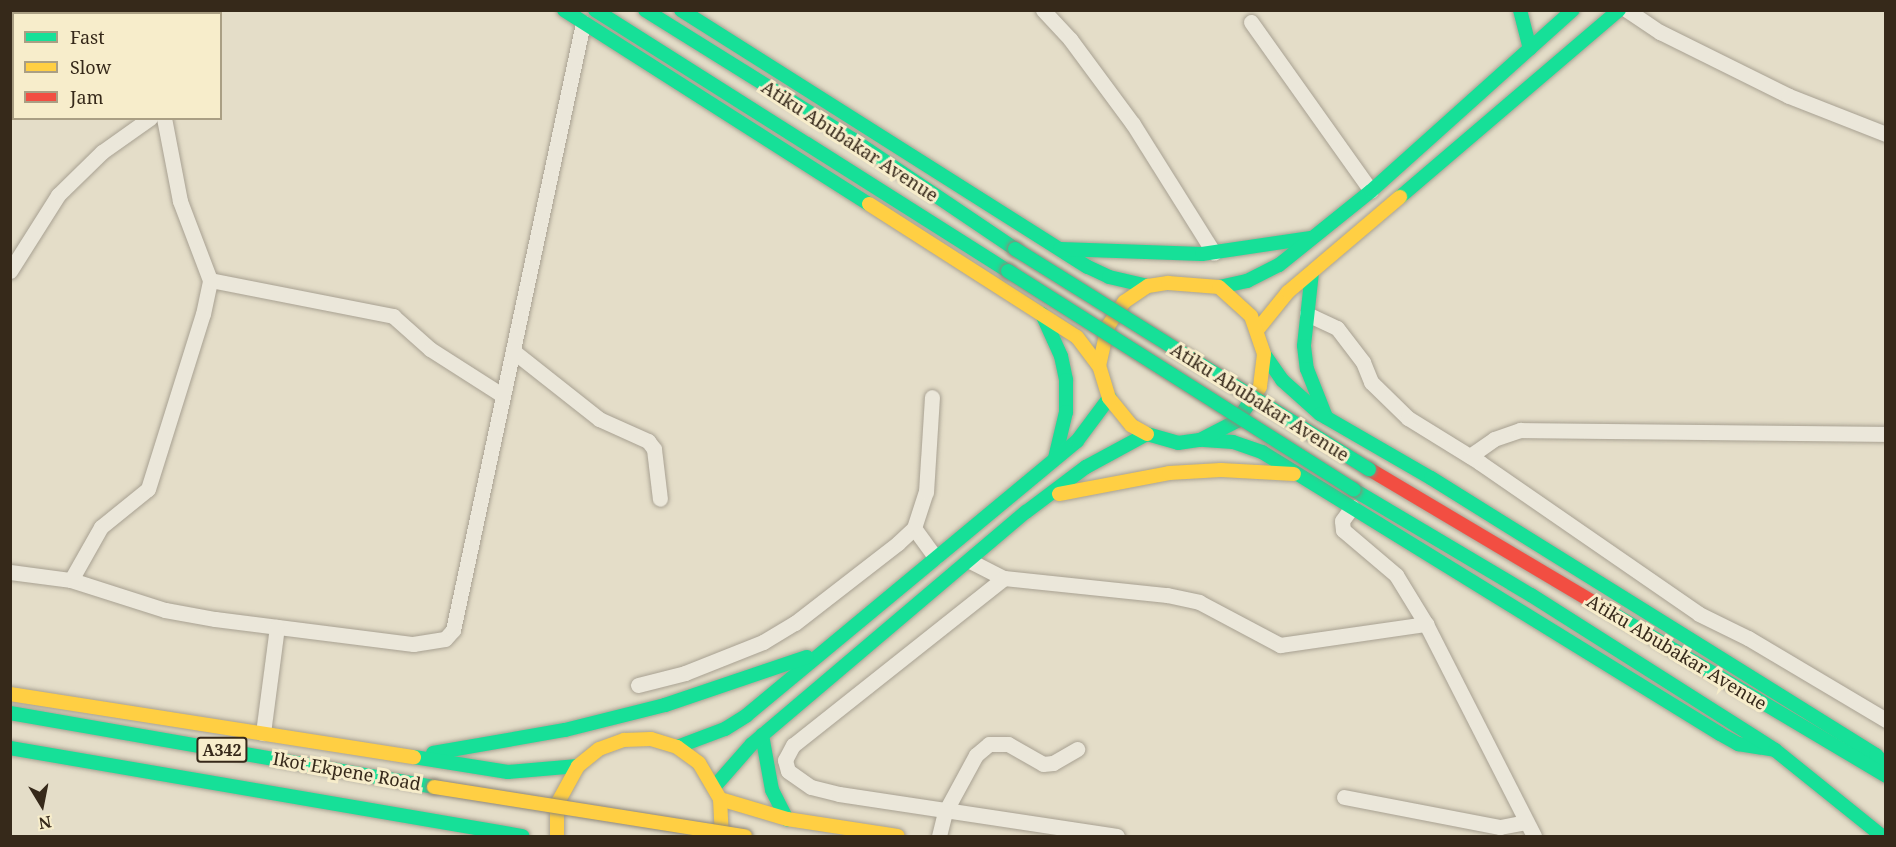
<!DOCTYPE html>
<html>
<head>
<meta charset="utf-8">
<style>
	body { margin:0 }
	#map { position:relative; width:1896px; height:847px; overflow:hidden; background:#e4ddc8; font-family:"Noto Serif",serif }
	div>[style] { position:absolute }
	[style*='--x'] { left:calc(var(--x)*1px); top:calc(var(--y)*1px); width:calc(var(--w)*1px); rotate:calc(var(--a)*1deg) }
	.roads { filter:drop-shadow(0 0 2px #a8a192) drop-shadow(0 0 2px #a8a192) }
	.street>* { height:15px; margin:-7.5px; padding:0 7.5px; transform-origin:7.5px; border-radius:7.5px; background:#ebe7da }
	.fast>* { height:14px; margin:-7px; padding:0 7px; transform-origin:7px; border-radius:7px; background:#16e098 }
	.slow>* { height:14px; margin:-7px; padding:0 7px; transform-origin:7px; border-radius:7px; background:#ffcf43 }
	.jam>* { height:14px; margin:-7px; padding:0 7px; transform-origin:7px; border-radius:7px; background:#f24e42 }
	.bridges { filter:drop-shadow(0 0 2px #8e8779) drop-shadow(0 0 2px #8e8779) }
	.fast-bridge>* { height:14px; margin:-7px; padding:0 7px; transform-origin:7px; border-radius:7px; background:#16e098 }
	.slow-bridge>* { height:14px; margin:-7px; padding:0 7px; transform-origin:7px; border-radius:7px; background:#ffcf43 }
	span { translate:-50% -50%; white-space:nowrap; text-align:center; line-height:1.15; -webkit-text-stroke:6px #f7edcb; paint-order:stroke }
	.shield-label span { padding:2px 4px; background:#f7edcb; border:2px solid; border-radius:4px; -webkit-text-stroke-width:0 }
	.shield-label { font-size:16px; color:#36291a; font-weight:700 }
	.street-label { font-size:18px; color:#36291a }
	.frame { position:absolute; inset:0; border:12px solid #36291a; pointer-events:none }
	.legend { position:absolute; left:12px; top:12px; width:210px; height:108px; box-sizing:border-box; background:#f7edcb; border:2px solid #aa9f84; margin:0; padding:8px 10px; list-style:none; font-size:18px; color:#36291a }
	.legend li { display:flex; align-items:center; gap:12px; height:30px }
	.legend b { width:30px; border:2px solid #aa9f84 }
	.north { position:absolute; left:12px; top:775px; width:60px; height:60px; -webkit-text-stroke:4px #f7edcb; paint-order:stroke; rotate:170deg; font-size:16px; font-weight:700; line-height:24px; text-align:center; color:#36291a }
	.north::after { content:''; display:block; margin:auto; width:21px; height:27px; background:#36291a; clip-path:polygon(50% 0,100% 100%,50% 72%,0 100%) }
</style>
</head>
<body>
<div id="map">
	<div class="roads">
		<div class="street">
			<i style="--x:150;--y:10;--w:4;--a:76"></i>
			<i style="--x:1043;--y:10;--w:40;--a:47"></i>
			<i style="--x:1070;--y:39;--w:106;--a:53.5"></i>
			<i style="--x:1133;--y:124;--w:152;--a:57.9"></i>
			<i style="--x:1627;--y:10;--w:40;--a:34"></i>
			<i style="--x:1660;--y:32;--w:144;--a:26.4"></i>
			<i style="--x:1789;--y:96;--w:104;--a:21.4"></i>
			<i style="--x:1251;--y:22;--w:207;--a:54.6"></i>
			<i style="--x:10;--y:271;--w:90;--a:-57.7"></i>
			<i style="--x:58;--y:195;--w:62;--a:-44.3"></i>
			<i style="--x:102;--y:152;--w:59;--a:-35.3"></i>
			<i style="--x:210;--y:280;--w:187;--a:11.1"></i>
			<i style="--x:393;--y:316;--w:50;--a:41.7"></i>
			<i style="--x:430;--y:349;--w:85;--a:32.6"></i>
			<i style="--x:1307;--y:314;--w:33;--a:25"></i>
			<i style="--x:1337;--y:328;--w:43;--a:52.6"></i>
			<i style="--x:1363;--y:362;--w:22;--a:68"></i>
			<i style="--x:1371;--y:382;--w:52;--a:44.2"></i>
			<i style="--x:1408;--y:418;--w:84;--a:31.8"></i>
			<i style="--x:1479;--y:462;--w:267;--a:34.6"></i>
			<i style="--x:1699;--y:614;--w:55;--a:26.1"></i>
			<i style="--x:1748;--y:638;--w:161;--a:30.7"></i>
			<i style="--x:513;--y:351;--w:110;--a:38.3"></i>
			<i style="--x:599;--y:419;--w:54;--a:24.2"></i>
			<i style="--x:648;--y:441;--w:10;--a:53"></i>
			<i style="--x:654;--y:449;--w:50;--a:83.2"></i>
			<i style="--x:1470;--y:456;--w:29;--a:-35"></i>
			<i style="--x:1494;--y:439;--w:28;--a:-19"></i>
			<i style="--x:1520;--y:430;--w:366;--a:0.6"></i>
			<i style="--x:1352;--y:507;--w:17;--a:126"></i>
			<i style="--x:1342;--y:521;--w:9;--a:84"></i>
			<i style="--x:1343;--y:530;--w:70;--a:40.3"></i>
			<i style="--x:1396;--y:575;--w:57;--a:58.5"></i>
			<i style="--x:1426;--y:624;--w:238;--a:63"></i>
			<i style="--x:914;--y:528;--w:36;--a:54"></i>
			<i style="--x:970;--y:561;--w:38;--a:27"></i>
			<i style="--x:1004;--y:578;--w:164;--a:6"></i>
			<i style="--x:1167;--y:595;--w:33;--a:12"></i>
			<i style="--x:1199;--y:602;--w:92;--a:28"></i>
			<i style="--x:1280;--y:645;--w:148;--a:-8.2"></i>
			<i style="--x:10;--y:572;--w:62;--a:7.5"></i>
			<i style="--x:71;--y:580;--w:99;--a:17.7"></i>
			<i style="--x:165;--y:610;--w:51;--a:10.2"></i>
			<i style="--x:215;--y:619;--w:200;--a:7.2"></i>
			<i style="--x:413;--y:644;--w:32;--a:-9"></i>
			<i style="--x:445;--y:639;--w:12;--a:-48"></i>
			<i style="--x:453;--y:630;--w:621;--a:-77.91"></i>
			<i style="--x:1004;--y:578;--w:269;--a:141.6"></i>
			<i style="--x:793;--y:745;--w:17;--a:118"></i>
			<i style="--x:785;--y:760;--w:11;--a:75"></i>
			<i style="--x:788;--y:771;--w:28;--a:35"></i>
			<i style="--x:811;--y:787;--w:29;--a:14"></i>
			<i style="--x:839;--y:794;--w:281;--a:8.6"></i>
			<i style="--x:71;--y:580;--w:61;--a:-60.5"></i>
			<i style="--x:101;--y:527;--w:60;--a:-39"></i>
			<i style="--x:148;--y:489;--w:183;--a:-72.6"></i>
			<i style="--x:203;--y:314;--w:35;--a:-78"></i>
			<i style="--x:210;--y:280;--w:85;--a:-110.8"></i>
			<i style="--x:180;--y:201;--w:85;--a:-100.9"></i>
			<i style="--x:638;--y:685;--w:49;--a:-14.3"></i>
			<i style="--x:685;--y:673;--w:84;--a:-21.7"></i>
			<i style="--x:763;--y:642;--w:37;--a:-31"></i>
			<i style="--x:795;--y:623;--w:130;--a:-37.8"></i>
			<i style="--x:898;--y:543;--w:22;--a:-43"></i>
			<i style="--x:914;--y:528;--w:38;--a:-72"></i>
			<i style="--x:926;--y:492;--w:95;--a:-86.4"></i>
			<i style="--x:263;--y:733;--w:107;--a:-82.5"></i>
			<i style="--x:1344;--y:797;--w:159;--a:10.9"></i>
			<i style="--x:1500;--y:827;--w:26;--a:-11"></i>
			<i style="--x:939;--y:836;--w:25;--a:-76"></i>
			<i style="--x:945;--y:812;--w:65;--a:-61.5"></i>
			<i style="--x:976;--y:755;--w:17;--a:-40"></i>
			<i style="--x:989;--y:744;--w:19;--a:0"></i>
			<i style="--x:1008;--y:744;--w:40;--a:29.7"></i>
			<i style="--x:1043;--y:764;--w:10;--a:-6"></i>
			<i style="--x:1053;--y:763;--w:28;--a:-30"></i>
		</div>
		<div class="fast">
			<i style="--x:564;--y:10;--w:361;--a:32.5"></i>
			<i style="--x:595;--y:10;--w:489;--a:32.3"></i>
			<i style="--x:645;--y:10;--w:244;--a:31.9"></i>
			<i style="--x:852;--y:139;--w:197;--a:34"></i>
			<i style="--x:681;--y:10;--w:481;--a:32.3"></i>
			<i style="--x:1088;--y:267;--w:23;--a:25"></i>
			<i style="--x:1109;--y:277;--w:40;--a:13"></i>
			<i style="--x:1520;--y:10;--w:40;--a:75.6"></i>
			<i style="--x:1400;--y:197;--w:288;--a:-40.5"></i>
			<i style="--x:1060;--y:249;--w:142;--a:2"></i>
			<i style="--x:1202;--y:254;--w:110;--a:-8.4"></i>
			<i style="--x:1312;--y:272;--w:74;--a:96.2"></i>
			<i style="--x:1304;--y:346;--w:23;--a:83"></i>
			<i style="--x:1307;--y:369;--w:52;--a:68.4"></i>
			<i style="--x:1219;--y:287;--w:29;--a:-12"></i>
			<i style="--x:1247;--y:281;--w:36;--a:-27"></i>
			<i style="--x:1279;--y:265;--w:118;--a:-38.8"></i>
			<i style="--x:1371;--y:191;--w:271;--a:-41.9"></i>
			<i style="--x:1042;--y:314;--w:46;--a:65.7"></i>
			<i style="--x:1061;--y:356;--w:25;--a:78"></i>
			<i style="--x:1066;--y:380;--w:32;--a:90"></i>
			<i style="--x:1066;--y:412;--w:47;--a:103.4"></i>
			<i style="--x:1264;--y:354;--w:32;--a:55"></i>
			<i style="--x:1282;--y:380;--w:51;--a:41.8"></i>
			<i style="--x:1320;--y:414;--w:128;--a:30"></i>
			<i style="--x:1431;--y:478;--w:524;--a:31.9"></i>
			<i style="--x:1876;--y:755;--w:15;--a:48"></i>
			<i style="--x:1204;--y:440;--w:29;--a:4"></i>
			<i style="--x:1233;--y:442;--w:31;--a:19"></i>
			<i style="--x:1262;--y:452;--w:538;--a:31.62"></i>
			<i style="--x:1720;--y:734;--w:21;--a:29"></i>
			<i style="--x:1738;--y:744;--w:37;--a:9"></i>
			<i style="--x:1354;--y:490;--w:206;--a:30.7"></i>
			<i style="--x:1531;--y:595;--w:289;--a:32.4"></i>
			<i style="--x:1775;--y:750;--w:137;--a:38.8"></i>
			<i style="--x:1600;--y:606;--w:333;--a:30.7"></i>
			<i style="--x:10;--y:713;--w:430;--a:9.9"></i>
			<i style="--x:762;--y:735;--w:56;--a:79.7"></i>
			<i style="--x:772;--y:790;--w:33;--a:63"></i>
			<i style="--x:677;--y:747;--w:51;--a:-20.6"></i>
			<i style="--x:725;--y:729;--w:26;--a:-32"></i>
			<i style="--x:747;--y:715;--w:429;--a:-39.7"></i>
			<i style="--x:1077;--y:441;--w:54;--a:-53.3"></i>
			<i style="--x:10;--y:748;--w:520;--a:9.75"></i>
			<i style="--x:433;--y:753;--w:134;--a:-9.9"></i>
			<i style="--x:565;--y:730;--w:103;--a:-14"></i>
			<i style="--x:665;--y:705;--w:150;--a:-18.7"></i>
			<i style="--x:414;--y:757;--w:95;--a:9.1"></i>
			<i style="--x:508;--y:772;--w:70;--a:-4.9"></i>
			<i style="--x:715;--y:786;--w:56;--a:-48.6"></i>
			<i style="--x:752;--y:744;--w:359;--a:-40.3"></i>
			<i style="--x:1026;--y:512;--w:75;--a:-36.9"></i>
			<i style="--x:1086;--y:467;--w:69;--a:-28.4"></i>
			<i style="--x:1147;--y:434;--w:32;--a:16"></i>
			<i style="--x:1178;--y:443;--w:22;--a:-8"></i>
			<i style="--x:1200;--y:440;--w:42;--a:-27.2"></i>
			<i style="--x:1237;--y:421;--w:25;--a:-56"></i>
		</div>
		<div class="slow">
			<i style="--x:869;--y:204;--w:247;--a:32.6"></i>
			<i style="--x:1077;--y:337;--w:36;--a:53"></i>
			<i style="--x:1258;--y:329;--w:48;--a:-51"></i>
			<i style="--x:1288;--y:292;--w:147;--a:-40.3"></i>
			<i style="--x:1147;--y:434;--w:18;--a:-151"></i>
			<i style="--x:1131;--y:425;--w:35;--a:-129"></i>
			<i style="--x:1109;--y:398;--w:34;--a:-107"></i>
			<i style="--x:1099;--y:366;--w:41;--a:-77.3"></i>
			<i style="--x:1108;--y:326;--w:29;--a:-56"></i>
			<i style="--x:1124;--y:302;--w:29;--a:-34"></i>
			<i style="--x:1148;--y:286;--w:20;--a:-9"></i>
			<i style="--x:1168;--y:283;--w:51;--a:4.5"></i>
			<i style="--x:1219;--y:287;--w:43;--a:42.2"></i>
			<i style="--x:1251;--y:316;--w:40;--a:71.1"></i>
			<i style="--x:1264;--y:354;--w:33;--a:97"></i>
			<i style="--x:1260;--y:387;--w:16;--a:125"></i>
			<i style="--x:1059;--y:494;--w:112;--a:-10.8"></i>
			<i style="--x:1169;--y:473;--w:52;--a:-3.3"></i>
			<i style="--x:1221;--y:470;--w:73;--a:3.1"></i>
			<i style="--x:10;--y:694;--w:409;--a:8.9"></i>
			<i style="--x:720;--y:799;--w:70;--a:16.6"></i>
			<i style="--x:787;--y:819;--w:112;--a:8.7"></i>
			<i style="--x:557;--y:836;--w:32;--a:-90"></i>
			<i style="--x:557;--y:804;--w:43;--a:-61.1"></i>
			<i style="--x:578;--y:766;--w:27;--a:-39"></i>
			<i style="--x:599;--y:749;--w:27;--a:-20"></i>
			<i style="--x:624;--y:740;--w:27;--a:-2"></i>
			<i style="--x:651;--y:739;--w:27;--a:17"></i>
			<i style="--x:677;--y:747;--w:27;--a:36"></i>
			<i style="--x:699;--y:763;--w:42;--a:59.7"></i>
			<i style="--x:720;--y:799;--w:37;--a:87"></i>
		</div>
		<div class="jam">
			<i style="--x:1369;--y:469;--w:269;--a:30.7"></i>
		</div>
	</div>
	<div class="bridges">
		<div class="fast-bridge">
			<i style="--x:1015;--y:249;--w:417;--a:31.9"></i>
			<i style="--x:1008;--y:271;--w:409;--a:32.3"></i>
		</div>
		<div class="slow-bridge">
			<i style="--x:434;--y:787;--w:315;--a:9"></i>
		</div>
	</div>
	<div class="shield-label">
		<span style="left:222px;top:750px">A342</span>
	</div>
	<div class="street-label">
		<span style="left:850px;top:141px;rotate:33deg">Atiku Abubakar Avenue</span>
		<span style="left:1260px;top:402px;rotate:32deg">Atiku Abubakar Avenue</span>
		<span style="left:1677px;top:652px;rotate:31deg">Atiku Abubakar Avenue</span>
		<span style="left:347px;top:771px;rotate:10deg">Ikot Ekpene Road</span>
	</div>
	<div class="frame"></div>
	<ul class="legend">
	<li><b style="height:8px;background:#16e098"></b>Fast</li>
	<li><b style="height:8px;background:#ffcf43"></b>Slow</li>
	<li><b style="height:8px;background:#f24e42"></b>Jam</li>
	</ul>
	<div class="north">N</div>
</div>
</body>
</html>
